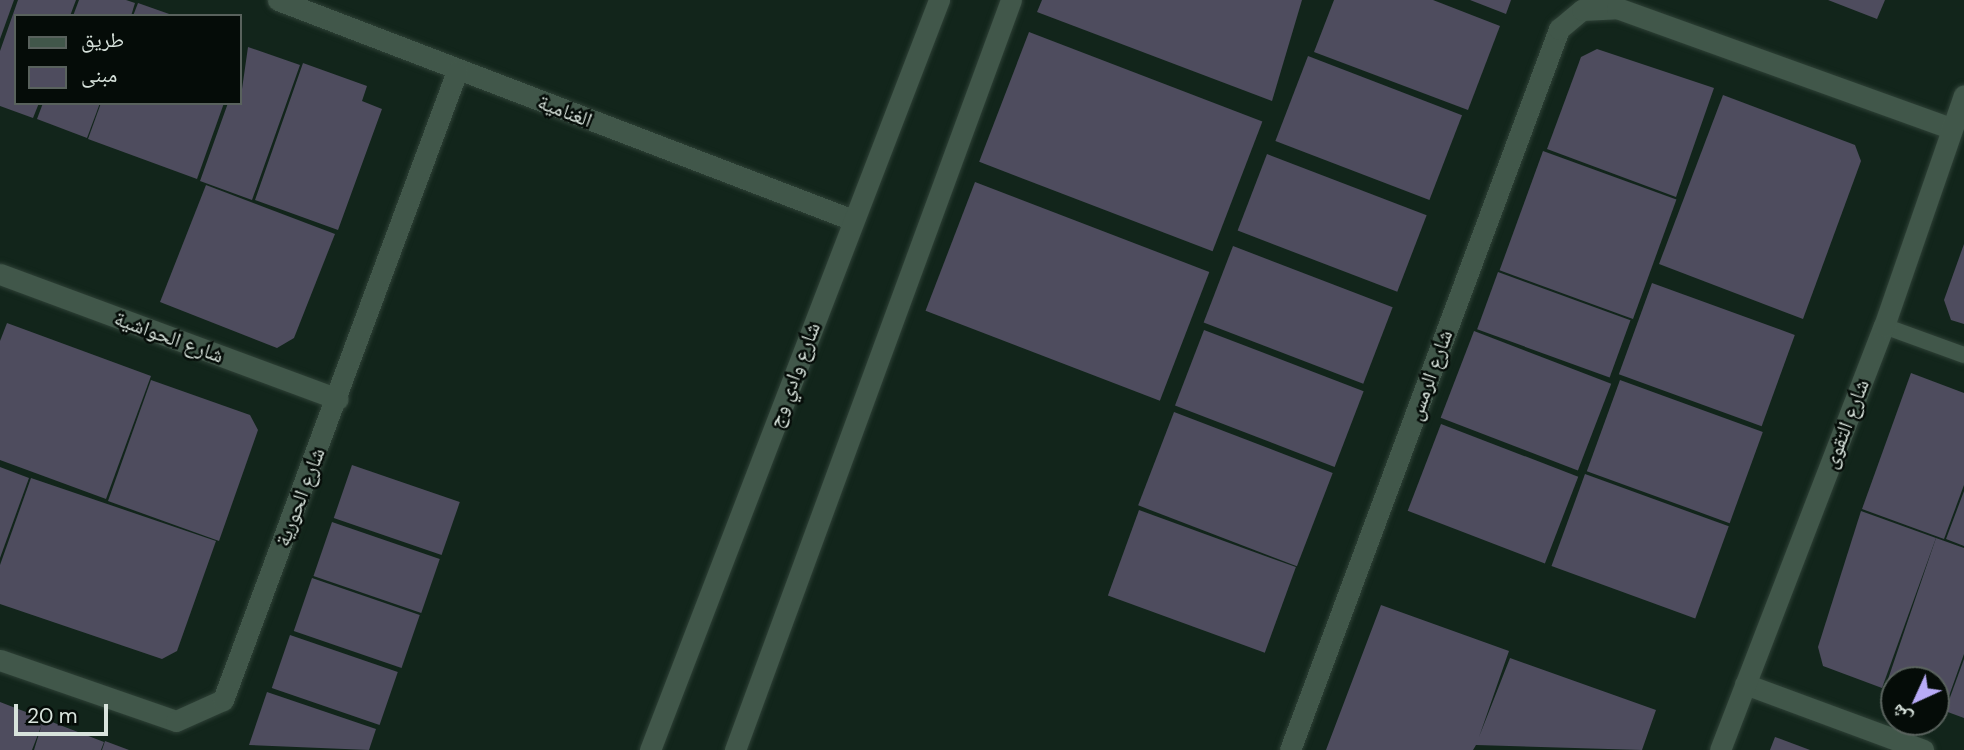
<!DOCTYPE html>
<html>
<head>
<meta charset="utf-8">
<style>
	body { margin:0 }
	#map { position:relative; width:1964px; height:750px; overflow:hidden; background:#12251b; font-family:"DM Sans","Noto Naskh Arabic",sans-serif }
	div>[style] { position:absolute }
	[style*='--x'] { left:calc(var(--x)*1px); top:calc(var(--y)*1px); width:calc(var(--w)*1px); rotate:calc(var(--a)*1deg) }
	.building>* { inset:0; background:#4e4c5e; transform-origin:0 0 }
	.roads { filter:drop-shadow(0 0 2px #2e4036) drop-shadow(0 0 2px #2e4036) }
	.service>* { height:16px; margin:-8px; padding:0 8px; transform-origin:8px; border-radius:8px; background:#41574a }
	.minor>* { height:21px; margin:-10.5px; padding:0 10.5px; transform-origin:10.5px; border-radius:10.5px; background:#41574a }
	.tertiary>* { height:21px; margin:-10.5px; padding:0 10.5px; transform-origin:10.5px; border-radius:10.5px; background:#41574a }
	span { translate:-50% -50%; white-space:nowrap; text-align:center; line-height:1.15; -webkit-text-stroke:5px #050c08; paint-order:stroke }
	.street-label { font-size:21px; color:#d8e3dc }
	.legend { position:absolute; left:14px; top:14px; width:228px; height:91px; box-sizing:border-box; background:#050c08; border:2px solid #59625d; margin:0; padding:9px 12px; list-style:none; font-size:21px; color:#d8e3dc }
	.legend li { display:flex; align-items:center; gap:14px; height:35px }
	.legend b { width:35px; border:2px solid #59625d }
	.north { position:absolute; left:1880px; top:666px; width:70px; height:70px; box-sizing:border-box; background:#050c08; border:2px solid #59625d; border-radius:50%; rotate:225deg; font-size:19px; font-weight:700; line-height:28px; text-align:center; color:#d8e3dc }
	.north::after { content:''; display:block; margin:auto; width:24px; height:32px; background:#b8abf7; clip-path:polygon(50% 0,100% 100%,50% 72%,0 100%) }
	.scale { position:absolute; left:14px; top:704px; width:94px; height:32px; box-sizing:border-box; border:4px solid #d8e3dc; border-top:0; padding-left:9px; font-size:21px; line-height:24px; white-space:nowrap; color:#d8e3dc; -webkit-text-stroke:5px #050c08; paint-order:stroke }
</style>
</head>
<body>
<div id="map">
	<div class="building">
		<i style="clip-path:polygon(0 0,14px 0,0 39px)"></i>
		<i style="clip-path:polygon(18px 0,76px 0,70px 16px,16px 16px,16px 103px,39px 103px,33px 118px,0 106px,0 51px)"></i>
		<i style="clip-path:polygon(79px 0,126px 0,135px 3px,131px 16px,73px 16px)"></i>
		<i style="clip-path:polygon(1042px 0,1302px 0,1272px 101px,1037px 12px)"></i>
		<i style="clip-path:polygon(1334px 0,1433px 0,1500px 26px,1468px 110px,1314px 52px)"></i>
		<i style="clip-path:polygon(1470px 0,1511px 0,1506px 14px)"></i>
		<i style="clip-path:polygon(1828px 0,1885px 0,1877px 19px)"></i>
		<i style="clip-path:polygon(138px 3px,172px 15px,172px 16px,133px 16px)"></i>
		<i style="left:1029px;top:32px;width:250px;height:139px;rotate:21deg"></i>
		<i style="clip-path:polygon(248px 47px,300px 65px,252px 200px,200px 181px,228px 103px,240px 103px)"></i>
		<i style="clip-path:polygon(1597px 49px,1714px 88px,1676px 197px,1547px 149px,1581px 57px)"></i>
		<i style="left:1308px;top:56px;width:165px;height:91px;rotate:21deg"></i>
		<i style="clip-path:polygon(303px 63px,367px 86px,362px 101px,382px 109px,338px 230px,255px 200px)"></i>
		<i style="clip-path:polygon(1723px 95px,1855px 145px,1861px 161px,1803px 319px,1659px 264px)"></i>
		<i style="clip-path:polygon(43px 103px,100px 103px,87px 138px,37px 119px)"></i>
		<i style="clip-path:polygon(101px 103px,224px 103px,197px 179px,88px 139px)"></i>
		<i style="left:1543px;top:151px;width:142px;height:127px;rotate:20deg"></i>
		<i style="left:1267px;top:154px;width:171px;height:82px;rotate:21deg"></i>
		<i style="left:975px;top:182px;width:251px;height:138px;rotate:21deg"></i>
		<i style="clip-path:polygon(206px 185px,335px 234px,294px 338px,277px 348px,160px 302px)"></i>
		<i style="clip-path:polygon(1964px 244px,1964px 324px,1951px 320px,1944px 300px)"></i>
		<i style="left:1233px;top:246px;width:171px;height:82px;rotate:21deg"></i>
		<i style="left:1498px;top:272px;width:141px;height:61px;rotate:20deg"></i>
		<i style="left:1652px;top:283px;width:152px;height:97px;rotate:20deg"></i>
		<i style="clip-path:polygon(7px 323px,151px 376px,106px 499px,0 460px,0 341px)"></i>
		<i style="left:1204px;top:330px;width:171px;height:81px;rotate:21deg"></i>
		<i style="left:1474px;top:331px;width:147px;height:93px;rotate:21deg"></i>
		<i style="clip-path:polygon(1911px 373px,1964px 393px,1964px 485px,1944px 539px,1862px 509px)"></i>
		<i style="clip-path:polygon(151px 380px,250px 415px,258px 430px,219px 541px,108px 501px)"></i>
		<i style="left:1620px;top:380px;width:152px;height:97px;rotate:20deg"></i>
		<i style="left:1174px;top:412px;width:170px;height:100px;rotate:21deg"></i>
		<i style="left:1441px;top:424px;width:147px;height:93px;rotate:21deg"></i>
		<i style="left:352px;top:465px;width:114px;height:56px;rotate:19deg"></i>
		<i style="clip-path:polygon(0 467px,29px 478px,0 558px)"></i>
		<i style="left:1585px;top:474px;width:153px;height:98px;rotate:20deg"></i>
		<i style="clip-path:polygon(31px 478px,216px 541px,177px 651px,162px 659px,0 604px,0 565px)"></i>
		<i style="clip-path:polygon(1964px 491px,1964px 546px,1946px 539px)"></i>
		<i style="left:1139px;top:510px;width:167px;height:91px;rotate:20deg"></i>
		<i style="clip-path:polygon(1861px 511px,1936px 538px,1882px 688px,1823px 666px,1818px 647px)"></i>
		<i style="left:332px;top:522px;width:114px;height:57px;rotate:19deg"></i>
		<i style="clip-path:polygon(1936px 538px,1964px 548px,1964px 654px,1944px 710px,1936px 707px,1936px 680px,1894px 680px,1894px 691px,1885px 688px)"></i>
		<i style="left:312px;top:578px;width:114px;height:56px;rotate:19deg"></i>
		<i style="clip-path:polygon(1381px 605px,1509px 651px,1479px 737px,1510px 658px,1656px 710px,1642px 750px,1476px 745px,1473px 750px,1326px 750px)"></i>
		<i style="left:290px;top:635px;width:114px;height:56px;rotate:19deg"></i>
		<i style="clip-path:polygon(1964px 659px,1964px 718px,1945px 711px)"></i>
		<i style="clip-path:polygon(267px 692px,376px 729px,369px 750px,249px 745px)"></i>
		<i style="clip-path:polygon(0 702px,104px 742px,101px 750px,34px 750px,42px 724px,32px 750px,0 750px)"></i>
		<i style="clip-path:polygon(1775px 737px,1810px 750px,1770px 750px)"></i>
		<i style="clip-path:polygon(105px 741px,129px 750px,102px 750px)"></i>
	</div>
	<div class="roads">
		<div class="service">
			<i style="--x:1884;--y:326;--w:85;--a:19.9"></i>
		</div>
		<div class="minor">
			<i style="--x:278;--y:0;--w:616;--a:20.94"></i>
			<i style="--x:0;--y:274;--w:360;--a:20.3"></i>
			<i style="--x:0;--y:660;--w:186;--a:19.1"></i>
			<i style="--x:176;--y:721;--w:51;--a:-24.1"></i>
			<i style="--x:223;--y:700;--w:671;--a:-69.59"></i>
			<i style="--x:1745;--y:684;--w:190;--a:20.3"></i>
			<i style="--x:1290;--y:750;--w:770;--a:-69.54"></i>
			<i style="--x:1559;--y:29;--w:30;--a:-40"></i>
			<i style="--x:1582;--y:10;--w:35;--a:-3"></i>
			<i style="--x:1617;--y:8;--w:355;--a:19.8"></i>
			<i style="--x:1720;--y:750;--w:455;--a:-68.9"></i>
			<i style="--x:1884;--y:326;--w:244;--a:-70.9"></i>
		</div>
		<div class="tertiary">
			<i style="--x:650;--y:750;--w:804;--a:-68.93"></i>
			<i style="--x:735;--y:750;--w:799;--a:-69.8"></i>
		</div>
	</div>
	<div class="street-label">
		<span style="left:565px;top:111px;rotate:21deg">الغنامية</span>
		<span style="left:169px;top:337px;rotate:20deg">شارع الحواشية</span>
		<span style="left:794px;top:375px;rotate:-69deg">شارع وادي وج</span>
		<span style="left:1430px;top:375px;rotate:-70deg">شارع الرمس</span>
		<span style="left:1846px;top:424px;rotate:-69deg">شارع التقوى</span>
		<span style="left:300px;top:497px;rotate:-69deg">شارع الحورية</span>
	</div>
	<ul class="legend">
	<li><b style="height:9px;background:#41574a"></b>طريق</li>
	<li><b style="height:19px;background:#4e4c5e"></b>مبنى</li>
	</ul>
	<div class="north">ش</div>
	<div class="scale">20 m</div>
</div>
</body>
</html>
